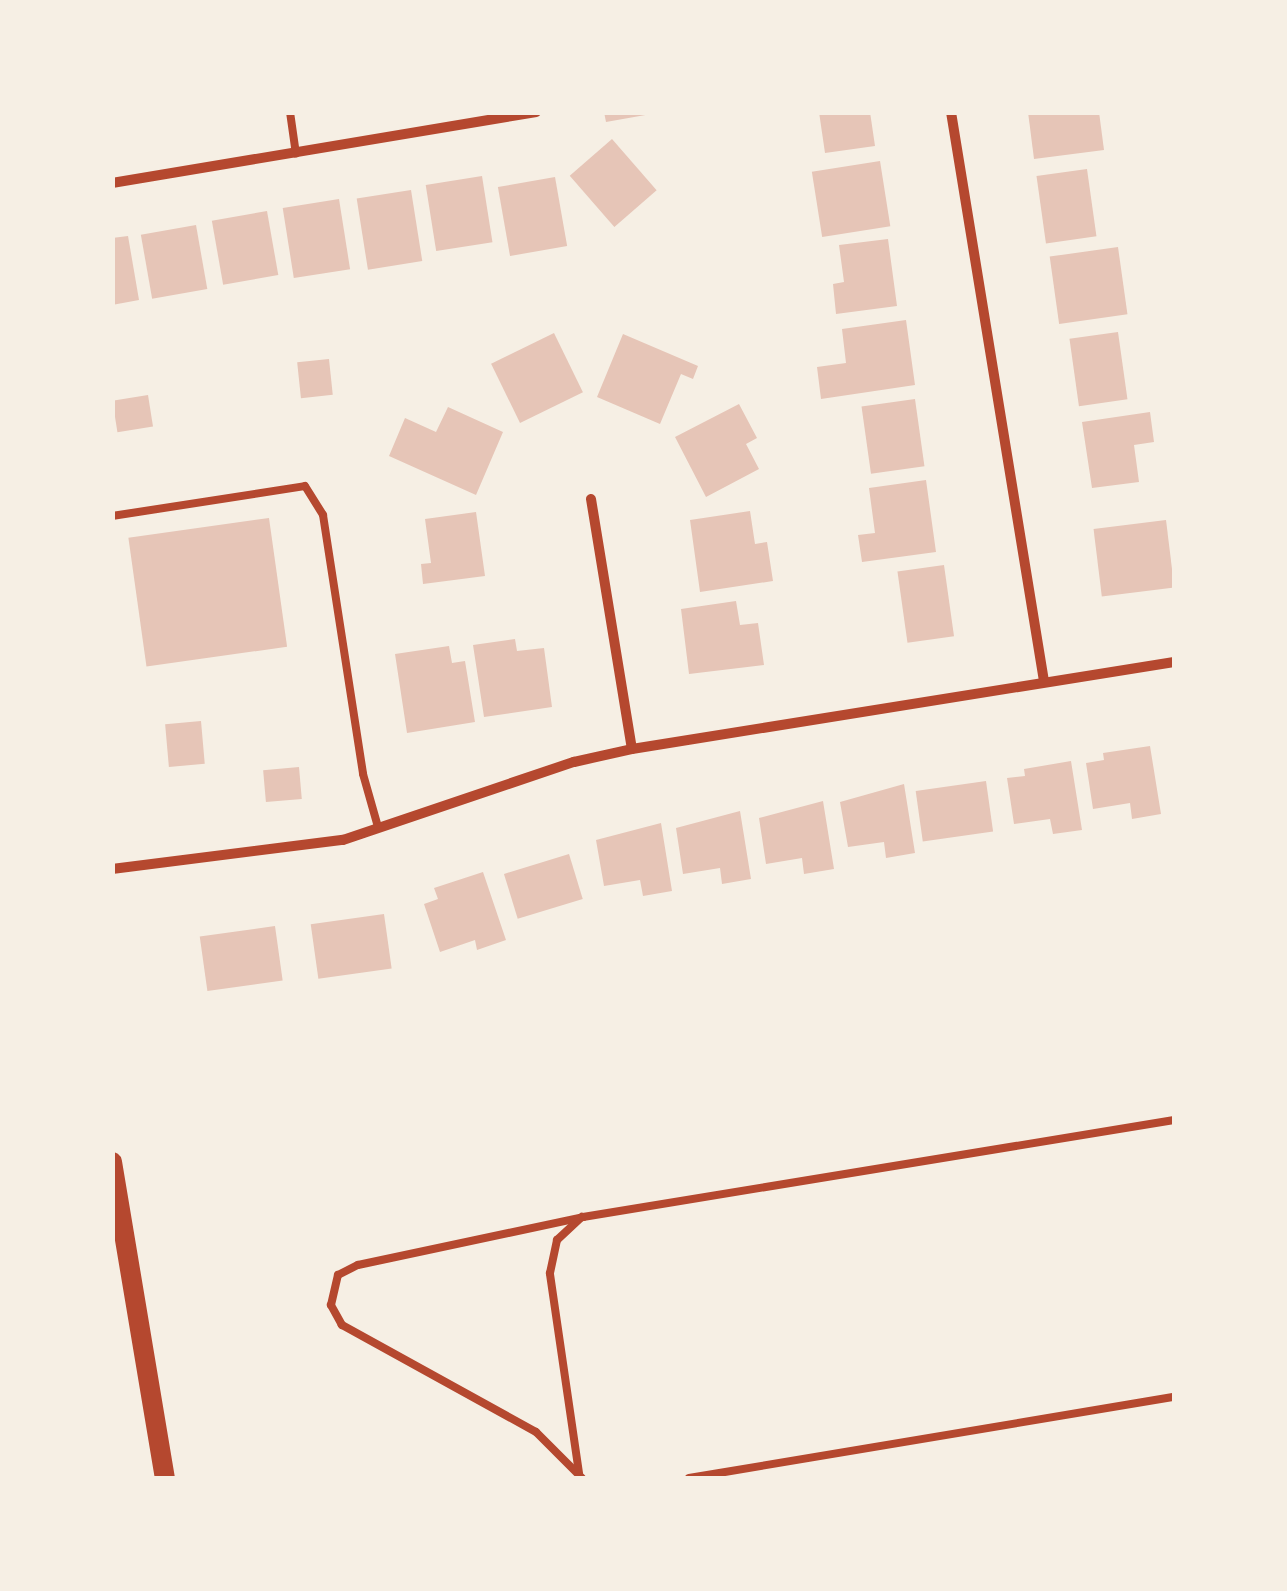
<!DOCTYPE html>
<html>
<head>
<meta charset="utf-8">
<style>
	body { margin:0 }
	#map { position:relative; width:1287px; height:1591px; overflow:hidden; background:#f6efe4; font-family:"Golos Text",sans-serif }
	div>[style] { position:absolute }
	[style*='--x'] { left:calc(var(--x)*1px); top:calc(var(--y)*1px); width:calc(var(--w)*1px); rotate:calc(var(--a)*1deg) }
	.building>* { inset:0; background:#e6c5b7; transform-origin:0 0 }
	.service>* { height:8px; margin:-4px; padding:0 4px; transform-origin:4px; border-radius:4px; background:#b5482f }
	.minor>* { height:10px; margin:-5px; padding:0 5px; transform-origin:5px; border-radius:5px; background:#b5482f }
	.secondary>* { height:20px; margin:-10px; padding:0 10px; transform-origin:10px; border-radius:10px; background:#b5482f }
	span { translate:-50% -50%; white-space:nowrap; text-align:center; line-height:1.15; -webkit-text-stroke:10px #f6efe4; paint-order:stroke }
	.frame { position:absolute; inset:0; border:115px solid #f6efe4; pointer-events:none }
</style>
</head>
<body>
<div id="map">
	<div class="building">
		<i style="clip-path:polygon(604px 112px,651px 112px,651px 114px,606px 122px)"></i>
		<i style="clip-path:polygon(819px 112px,870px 112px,875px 146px,825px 153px)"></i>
		<i style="clip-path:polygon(1028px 112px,1099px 112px,1104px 150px,1034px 159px)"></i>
		<i style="left:612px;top:139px;width:68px;height:56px;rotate:49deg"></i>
		<i style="left:880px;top:161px;width:66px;height:69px;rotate:81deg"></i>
		<i style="left:1087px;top:169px;width:68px;height:51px;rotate:82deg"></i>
		<i style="left:482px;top:176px;width:67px;height:57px;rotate:81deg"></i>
		<i style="left:555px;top:177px;width:70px;height:58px;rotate:80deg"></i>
		<i style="left:411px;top:190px;width:72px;height:55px;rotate:81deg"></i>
		<i style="left:339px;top:199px;width:71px;height:57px;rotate:81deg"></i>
		<i style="left:267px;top:211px;width:65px;height:56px;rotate:80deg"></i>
		<i style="left:196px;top:225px;width:65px;height:56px;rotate:80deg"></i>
		<i style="clip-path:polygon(128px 236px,139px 300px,112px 305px,112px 238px)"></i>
		<i style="clip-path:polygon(888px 239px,897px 306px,836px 314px,833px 284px,844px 282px,839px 245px)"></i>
		<i style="left:1118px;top:247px;width:68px;height:69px;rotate:82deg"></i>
		<i style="clip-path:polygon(906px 320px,915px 385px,821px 399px,817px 367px,846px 363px,842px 329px)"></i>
		<i style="left:1118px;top:332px;width:68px;height:49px;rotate:82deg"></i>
		<i style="left:554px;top:333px;width:66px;height:70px;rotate:64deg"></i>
		<i style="clip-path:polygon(623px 334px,698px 366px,693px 379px,681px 374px,660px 424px,597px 397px)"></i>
		<i style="left:329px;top:359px;width:36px;height:32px;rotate:84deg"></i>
		<i style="left:148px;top:395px;width:32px;height:36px;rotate:81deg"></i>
		<i style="left:915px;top:399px;width:68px;height:54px;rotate:82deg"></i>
		<i style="clip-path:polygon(739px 404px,757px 438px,746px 444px,759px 469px,706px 497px,675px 437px)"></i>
		<i style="clip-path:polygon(448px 407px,503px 432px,476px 495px,389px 456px,405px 418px,436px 432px)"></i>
		<i style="clip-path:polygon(1150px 412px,1154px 442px,1134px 445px,1139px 482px,1092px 488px,1082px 422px)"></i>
		<i style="clip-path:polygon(926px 480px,936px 552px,862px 562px,858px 535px,875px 533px,869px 488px)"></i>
		<i style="clip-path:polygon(750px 511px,755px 544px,767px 542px,773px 581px,700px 592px,690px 520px)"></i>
		<i style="clip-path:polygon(476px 512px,485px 576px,423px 584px,421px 564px,431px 563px,425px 519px)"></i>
		<i style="left:269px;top:518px;width:130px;height:142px;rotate:82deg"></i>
		<i style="left:1166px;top:520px;width:68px;height:73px;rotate:83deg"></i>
		<i style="left:944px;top:565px;width:72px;height:47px;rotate:82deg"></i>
		<i style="clip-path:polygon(736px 601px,740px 625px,758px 623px,764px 665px,689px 674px,681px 609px)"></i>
		<i style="clip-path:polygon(515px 639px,517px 651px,544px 648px,552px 707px,484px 717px,473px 645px)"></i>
		<i style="clip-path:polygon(449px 646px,452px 663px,465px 661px,475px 722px,407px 733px,395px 654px)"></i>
		<i style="left:201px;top:721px;width:43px;height:36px;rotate:85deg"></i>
		<i style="clip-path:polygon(1150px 746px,1161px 814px,1132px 819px,1130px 803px,1093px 809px,1086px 763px,1104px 760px,1103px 753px)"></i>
		<i style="clip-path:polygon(1071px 761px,1082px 830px,1053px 834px,1050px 819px,1014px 824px,1007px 778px,1025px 776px,1024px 769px)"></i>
		<i style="left:299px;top:767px;width:32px;height:36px;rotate:85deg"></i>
		<i style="left:986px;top:781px;width:51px;height:71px;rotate:82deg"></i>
		<i style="clip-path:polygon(904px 784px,915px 853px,886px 858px,884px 842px,848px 847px,840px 802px)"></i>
		<i style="clip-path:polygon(823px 801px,834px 869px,804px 874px,802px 858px,766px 864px,759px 818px)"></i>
		<i style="clip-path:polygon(740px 811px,751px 879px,722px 884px,720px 868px,683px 874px,676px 828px)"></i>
		<i style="clip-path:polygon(661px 823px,672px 891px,643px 896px,640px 880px,604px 886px,596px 840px)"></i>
		<i style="left:569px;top:854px;width:47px;height:68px;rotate:73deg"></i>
		<i style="clip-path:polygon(483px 872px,506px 940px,477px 950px,475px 940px,440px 952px,424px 904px,438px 899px,434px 888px)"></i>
		<i style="left:384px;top:914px;width:55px;height:74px;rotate:82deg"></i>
		<i style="left:275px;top:926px;width:55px;height:76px;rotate:82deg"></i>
	</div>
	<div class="service">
		<i style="--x:290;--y:112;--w:42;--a:81.9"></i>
		<i style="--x:112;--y:516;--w:195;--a:-8.8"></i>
		<i style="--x:305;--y:486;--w:34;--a:58"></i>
		<i style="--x:323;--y:515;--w:262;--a:81.2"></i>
		<i style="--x:363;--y:774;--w:55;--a:74.2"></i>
		<i style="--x:579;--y:1473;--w:202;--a:-98.3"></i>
		<i style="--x:550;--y:1273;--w:34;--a:-78"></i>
		<i style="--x:557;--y:1240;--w:34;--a:-43"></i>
		<i style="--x:582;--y:1478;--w:65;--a:-135"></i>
		<i style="--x:536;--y:1432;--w:222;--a:-151.1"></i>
		<i style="--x:342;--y:1325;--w:23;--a:-119"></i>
		<i style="--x:331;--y:1305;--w:31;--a:-77"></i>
		<i style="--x:338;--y:1275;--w:22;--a:-27"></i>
		<i style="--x:358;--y:1265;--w:230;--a:-12"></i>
		<i style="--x:583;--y:1217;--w:599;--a:-9.32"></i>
		<i style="--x:689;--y:1478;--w:492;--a:-9.5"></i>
	</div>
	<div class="minor">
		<i style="--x:951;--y:112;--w:577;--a:80.72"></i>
		<i style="--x:112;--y:183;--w:430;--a:-9.5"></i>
		<i style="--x:591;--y:499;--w:253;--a:80.7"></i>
		<i style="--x:112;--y:869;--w:233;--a:-7.2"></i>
		<i style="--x:343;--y:840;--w:244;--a:-18.7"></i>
		<i style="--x:574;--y:762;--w:59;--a:-12.6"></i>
		<i style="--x:632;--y:749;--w:549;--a:-9.12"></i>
	</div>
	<div class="secondary">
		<i style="--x:112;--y:1162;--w:320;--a:80.5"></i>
	</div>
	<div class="frame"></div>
</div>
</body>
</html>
